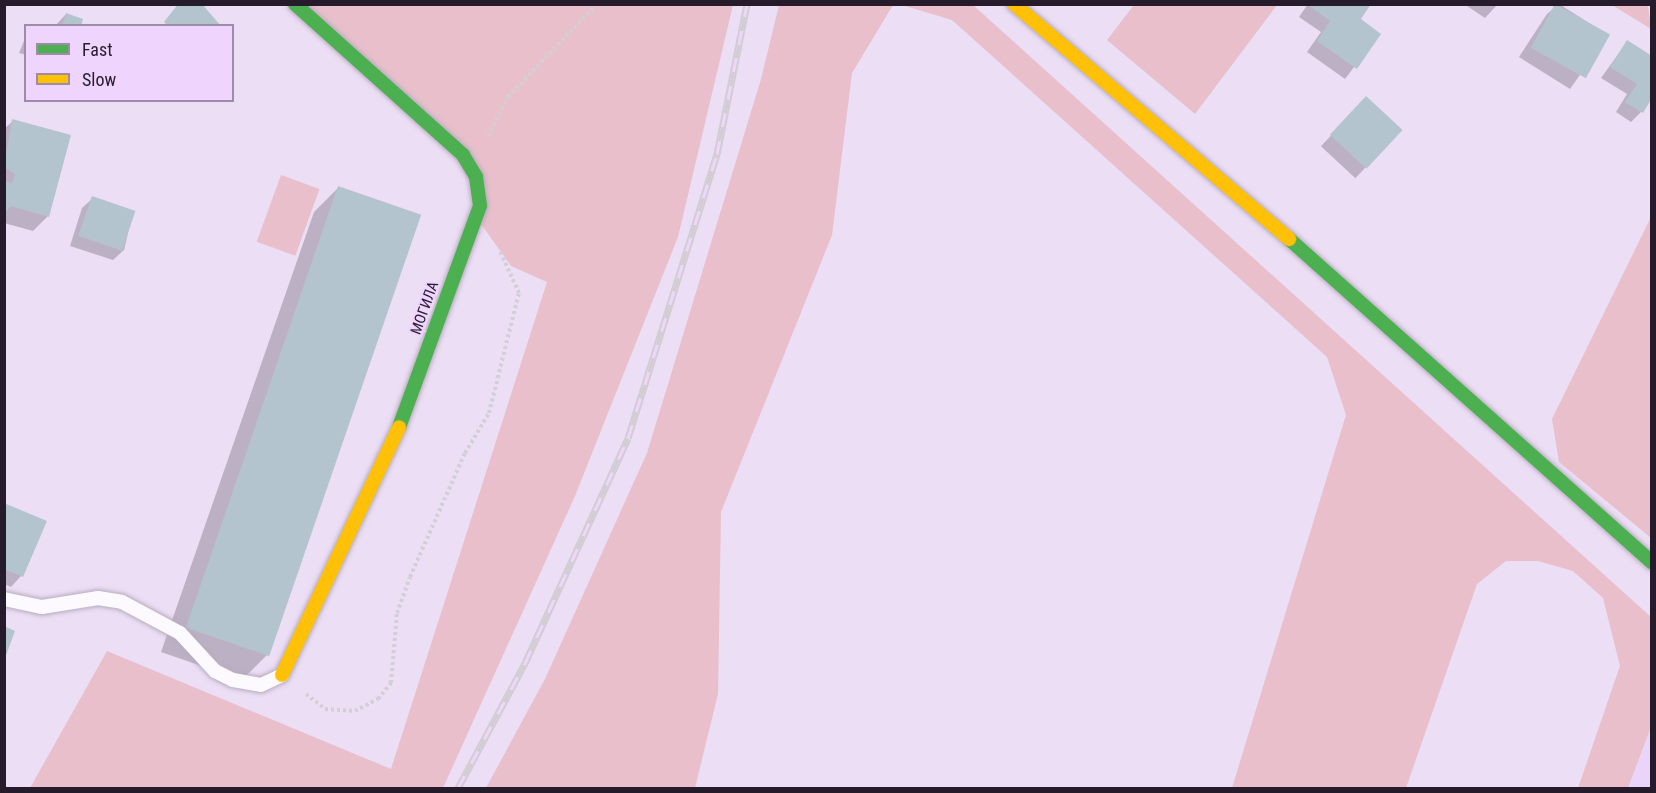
<!DOCTYPE html>
<html>
<head>
<meta charset="utf-8">
<style>
	body { margin:0 }
	#map { position:relative; width:1656px; height:793px; overflow:hidden; background:#ecdef5; font-family:"Roboto Condensed",sans-serif }
	div>[style] { position:absolute }
	[style*='--x'] { left:calc(var(--x)*1px); top:calc(var(--y)*1px); width:calc(var(--w)*1px); rotate:calc(var(--a)*1deg) }
	.built>* { inset:0; background:#ebd4f9 }
	.green>* { inset:0; background:#e9bfcc; transform-origin:0 0 }
	.shadow>* { inset:0; background:#0003; transform-origin:0 0 }
	.building>* { inset:0; background:#b4c4ce; transform-origin:0 0 }
	.path>* { height:4px; margin-top:-2px; transform-origin:0; background:repeating-linear-gradient(90deg,#d2cfd5 0 3px,transparent 0 6px) }
	.roads { filter:drop-shadow(0 0 2px #b7acbe) drop-shadow(0 0 2px #b7acbe) }
	.lane>* { height:14px; margin:-7px; padding:0 7px; transform-origin:7px; border-radius:7px; background:#fcfafe }
	.fast>* { height:14px; margin:-7px; padding:0 7px; transform-origin:7px; border-radius:7px; background:#4caf50 }
	.slow>* { height:14px; margin:-7px; padding:0 7px; transform-origin:7px; border-radius:7px; background:#ffc107 }
	.rail>* { height:7px; margin-top:-3.5px; transform-origin:0; background:repeating-linear-gradient(90deg,#efd5fe 0 14px,#d1cdd3 0 28px); box-sizing:border-box; border-block:2px solid #d1cdd3 }
	span { translate:-50% -50%; white-space:nowrap; text-align:center; line-height:1.15; -webkit-text-stroke:4.5px #efd5fe; paint-order:stroke }
	.street-label { font-size:15px; color:#251b2a }
	.frame { position:absolute; inset:0; border:6px solid #251b2a; pointer-events:none }
	.legend { position:absolute; left:24px; top:24px; width:210px; height:78px; box-sizing:border-box; background:#efd5fe; border:2px solid #9e8ba9; margin:0; padding:8px 10px; list-style:none; font-size:18px; color:#251b2a }
	.legend li { display:flex; align-items:center; gap:12px; height:30px }
	.legend b { width:30px; border:2px solid #9e8ba9 }
</style>
</head>
<body>
<div id="map">
	<div class="built">
		<i style="clip-path:polygon(1651px 727px,1651px 788px,1628px 788px)"></i>
	</div>
	<div class="green">
		<i style="clip-path:polygon(295px 5px,733px 5px,678px 237px,575px 496px,443px 788px,30px 788px,107px 651px,391px 769px,547px 282px,511px 266px,476px 217px,476px 177px)"></i>
		<i style="clip-path:polygon(779px 5px,893px 5px,852px 73px,832px 235px,721px 512px,718px 694px,695px 788px,486px 788px,545px 679px,647px 453px,761px 79px)"></i>
		<i style="clip-path:polygon(902px 5px,973px 5px,1651px 617px,1651px 727px,1628px 788px,1578px 788px,1620px 666px,1603px 598px,1573px 571px,1538px 561px,1506px 561px,1477px 584px,1406px 788px,1232px 788px,1346px 415px,1327px 357px,952px 20px)"></i>
		<i style="clip-path:polygon(1134px 5px,1134px 4px,1277px 5px,1195px 114px,1107px 40px)"></i>
		<i style="clip-path:polygon(1612px 5px,1648px 5px,1651px 29px)"></i>
		<i style="left:281px;top:175px;width:41px;height:71px;rotate:20deg"></i>
		<i style="clip-path:polygon(1651px 217px,1651px 538px,1559px 462px,1552px 419px)"></i>
	</div>
	<div class="shadow">
		<i style="clip-path:polygon(1308px 4px,1359px 19px,1379px 34px,1345px 79px,1307px 52px,1321px 32px,1299px 17px)"></i>
		<i style="clip-path:polygon(1464px 4px,1498px 4px,1485px 18px)"></i>
		<i style="clip-path:polygon(1559px 4px,1608px 35px,1570px 89px,1519px 57px,1547px 14px)"></i>
		<i style="clip-path:polygon(66px 14px,80px 26px,55px 26px)"></i>
		<i style="clip-path:polygon(26px 36px,26px 55px,19px 53px)"></i>
		<i style="clip-path:polygon(1627px 42px,1652px 58px,1641px 112px,1631px 122px,1616px 112px,1627px 94px,1601px 78px)"></i>
		<i style="left:1366px;top:98px;width:47px;height:66px;rotate:43deg"></i>
		<i style="clip-path:polygon(13px 121px,48px 216px,33px 231px,4px 223px,4px 129px)"></i>
		<i style="clip-path:polygon(338px 188px,267px 655px,242px 680px,161px 652px,314px 212px)"></i>
		<i style="clip-path:polygon(93px 198px,133px 212px,124px 250px,113px 260px,70px 246px,82px 208px)"></i>
		<i style="clip-path:polygon(4px 505px,21px 576px,11px 587px,4px 584px)"></i>
	</div>
	<div class="building">
		<i style="clip-path:polygon(178px 4px,202px 4px,221px 26px,168px 26px,164px 22px)"></i>
		<i style="clip-path:polygon(1307px 4px,1371px 4px,1361px 19px,1381px 34px,1357px 69px,1317px 41px,1330px 21px)"></i>
		<i style="left:1555px;top:4px;width:63px;height:50px;rotate:29deg"></i>
		<i style="clip-path:polygon(66px 13px,83px 19px,81px 26px,62px 26px)"></i>
		<i style="clip-path:polygon(1627px 40px,1652px 56px,1652px 98px,1643px 113px,1625px 102px,1637px 84px,1610px 67px)"></i>
		<i style="left:1366px;top:96px;width:50px;height:53px;rotate:43deg"></i>
		<i style="clip-path:polygon(12px 119px,71px 135px,49px 217px,11px 206px,4px 214px,4px 181px,12px 183px,15px 174px,4px 167px)"></i>
		<i style="left:338px;top:186px;width:88px;height:467px;rotate:19deg"></i>
		<i style="left:92px;top:196px;width:46px;height:42px;rotate:19deg"></i>
		<i style="clip-path:polygon(4px 503px,47px 521px,23px 577px,4px 569px)"></i>
		<i style="clip-path:polygon(4px 626px,15px 631px,5px 658px,4px 658px)"></i>
	</div>
	<div class="path">
		<i style="--x:488;--y:136;--w:44;--a:-62.9"></i>
		<i style="--x:508;--y:97;--w:129;--a:-46.3"></i>
		<i style="--x:306;--y:694;--w:24;--a:38"></i>
		<i style="--x:325;--y:709;--w:30;--a:4"></i>
		<i style="--x:355;--y:711;--w:26;--a:-28"></i>
		<i style="--x:378;--y:699;--w:21;--a:-51"></i>
		<i style="--x:391;--y:683;--w:70;--a:-85.1"></i>
		<i style="--x:397;--y:613;--w:38;--a:-70"></i>
		<i style="--x:410;--y:577;--w:136;--a:-66.1"></i>
		<i style="--x:465;--y:453;--w:47;--a:-59"></i>
		<i style="--x:489;--y:413;--w:124;--a:-76"></i>
		<i style="--x:519;--y:293;--w:48;--a:-114.4"></i>
	</div>
	<div class="roads">
		<div class="lane">
			<i style="--x:4;--y:599;--w:39;--a:12"></i>
			<i style="--x:42;--y:607;--w:57;--a:-9.1"></i>
			<i style="--x:98;--y:598;--w:24;--a:9"></i>
			<i style="--x:122;--y:602;--w:66;--a:28.1"></i>
			<i style="--x:180;--y:633;--w:52;--a:47.4"></i>
			<i style="--x:215;--y:671;--w:20;--a:27"></i>
			<i style="--x:233;--y:680;--w:28;--a:10"></i>
			<i style="--x:261;--y:685;--w:23;--a:-25"></i>
		</div>
		<div class="fast">
			<i style="--x:295;--y:4;--w:226;--a:41.9"></i>
			<i style="--x:463;--y:155;--w:26;--a:59"></i>
			<i style="--x:476;--y:177;--w:29;--a:82"></i>
			<i style="--x:480;--y:206;--w:235;--a:110.1"></i>
			<i style="--x:1289;--y:239;--w:486;--a:41.7"></i>
		</div>
		<div class="slow">
			<i style="--x:1014;--y:4;--w:362;--a:40.5"></i>
			<i style="--x:282;--y:675;--w:274;--a:-64.7"></i>
		</div>
	</div>
	<div class="rail">
		<i style="--x:458;--y:788;--w:142;--a:-61.8"></i>
		<i style="--x:525;--y:663;--w:247;--a:-65.4"></i>
		<i style="--x:628;--y:438;--w:298;--a:-72.6"></i>
		<i style="--x:717;--y:154;--w:153;--a:-78.7"></i>
	</div>
	<div class="street-label">
		<span style="left:425px;top:308px;rotate:-70deg">МОГИЛА</span>
	</div>
	<div class="frame"></div>
	<ul class="legend">
	<li><b style="height:8px;background:#4caf50"></b>Fast</li>
	<li><b style="height:8px;background:#ffc107"></b>Slow</li>
	</ul>
</div>
</body>
</html>
